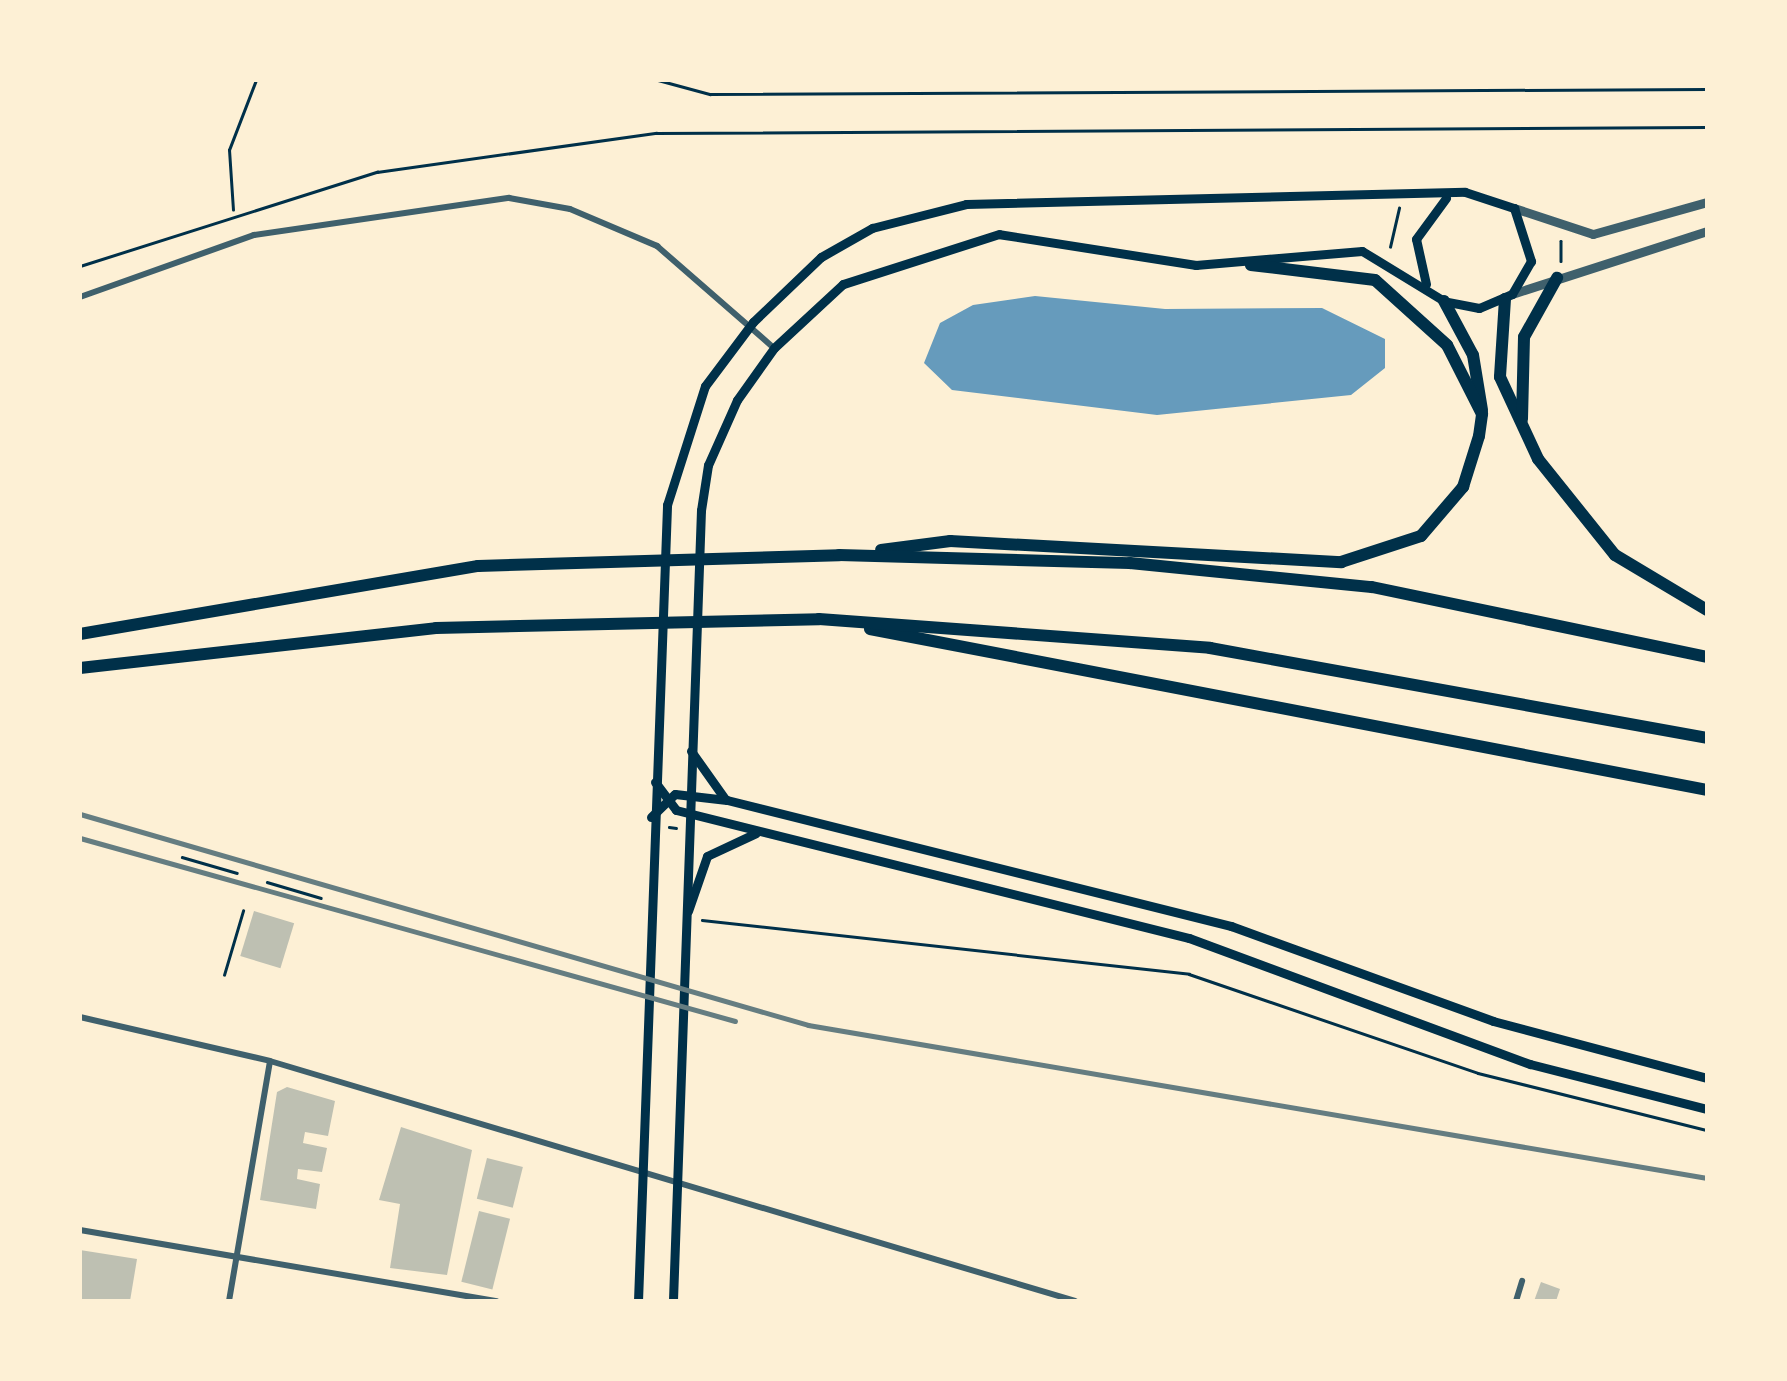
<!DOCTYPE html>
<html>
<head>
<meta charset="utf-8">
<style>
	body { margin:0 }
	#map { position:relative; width:1787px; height:1381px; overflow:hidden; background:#fdf0d5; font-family:Signika,sans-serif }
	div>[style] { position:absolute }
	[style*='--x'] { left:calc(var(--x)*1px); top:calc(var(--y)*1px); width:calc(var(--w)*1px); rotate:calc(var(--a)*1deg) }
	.water>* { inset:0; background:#669bbc }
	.building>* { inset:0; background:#bec0b2; transform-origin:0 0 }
	.path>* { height:2.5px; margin:-1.25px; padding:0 1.25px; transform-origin:1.25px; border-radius:1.25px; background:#003049 }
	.minor>* { height:6px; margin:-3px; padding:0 3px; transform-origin:3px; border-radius:3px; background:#3f606c }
	.tertiary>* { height:9px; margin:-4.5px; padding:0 4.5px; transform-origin:4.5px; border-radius:4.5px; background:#3f606c }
	.secondary>* { height:9px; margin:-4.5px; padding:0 4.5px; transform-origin:4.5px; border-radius:4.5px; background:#003049 }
	.motorway>* { height:12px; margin:-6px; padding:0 6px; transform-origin:6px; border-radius:6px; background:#003049 }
	.rail>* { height:5px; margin:-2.5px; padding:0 2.5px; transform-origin:2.5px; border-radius:2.5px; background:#657d81 }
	span { translate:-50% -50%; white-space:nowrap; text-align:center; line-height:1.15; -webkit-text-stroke:8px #fdf0d5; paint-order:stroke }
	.frame { position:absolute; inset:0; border:82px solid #fdf0d5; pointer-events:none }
</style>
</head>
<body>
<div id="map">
	<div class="water">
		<i style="clip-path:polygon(1035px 296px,1165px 309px,1322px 308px,1385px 339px,1385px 368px,1351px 395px,1157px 415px,952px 390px,924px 363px,940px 323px,973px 305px)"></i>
	</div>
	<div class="building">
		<i style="left:254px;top:911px;width:42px;height:47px;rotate:17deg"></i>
		<i style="clip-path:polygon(287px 1087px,335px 1101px,328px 1136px,305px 1132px,303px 1143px,327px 1148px,322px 1172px,298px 1169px,297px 1179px,320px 1184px,316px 1209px,260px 1200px,277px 1092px)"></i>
		<i style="clip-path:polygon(401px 1127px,472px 1150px,447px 1275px,390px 1268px,400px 1204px,379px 1200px)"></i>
		<i style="left:487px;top:1158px;width:37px;height:42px;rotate:14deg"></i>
		<i style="left:479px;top:1211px;width:32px;height:73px;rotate:14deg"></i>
		<i style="clip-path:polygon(80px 1250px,137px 1259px,130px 1301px,80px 1301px)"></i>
		<i style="clip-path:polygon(1541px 1282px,1560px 1289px,1556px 1301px,1534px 1301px)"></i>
	</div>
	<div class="path">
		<i style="--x:658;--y:80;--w:54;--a:15.1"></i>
		<i style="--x:710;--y:94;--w:997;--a:-0.29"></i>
		<i style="--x:233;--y:210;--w:60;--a:-93.8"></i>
		<i style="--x:229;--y:150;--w:75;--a:-68.9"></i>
		<i style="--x:1561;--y:241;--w:20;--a:90"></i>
		<i style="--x:1390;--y:247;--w:40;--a:-77"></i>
		<i style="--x:80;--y:266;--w:312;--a:-17.6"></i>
		<i style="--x:377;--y:172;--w:282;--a:-8"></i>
		<i style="--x:656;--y:133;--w:1051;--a:-0.33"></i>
		<i style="--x:669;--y:827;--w:7;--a:8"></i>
		<i style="--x:182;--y:857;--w:57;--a:16.2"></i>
		<i style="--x:267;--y:882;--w:56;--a:16.5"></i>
		<i style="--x:702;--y:920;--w:490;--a:6.3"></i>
		<i style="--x:1189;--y:974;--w:305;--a:18.9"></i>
		<i style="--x:1478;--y:1073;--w:236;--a:14"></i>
		<i style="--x:224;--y:975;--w:67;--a:-73.5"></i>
	</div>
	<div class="minor">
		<i style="--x:80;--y:297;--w:185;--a:-19.6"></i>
		<i style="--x:254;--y:235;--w:258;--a:-8.3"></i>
		<i style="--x:509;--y:198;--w:62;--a:10.2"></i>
		<i style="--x:570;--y:209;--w:95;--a:23"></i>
		<i style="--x:657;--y:246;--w:155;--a:41.1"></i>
		<i style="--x:80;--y:1017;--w:195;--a:13"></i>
		<i style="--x:270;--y:1061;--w:840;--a:16.6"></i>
		<i style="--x:80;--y:1230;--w:423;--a:9.7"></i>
		<i style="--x:229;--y:1301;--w:243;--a:-80.3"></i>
		<i style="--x:1516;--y:1301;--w:21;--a:-73"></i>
	</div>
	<div class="tertiary">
		<i style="--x:1514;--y:208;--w:83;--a:18.2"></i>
		<i style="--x:1593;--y:234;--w:118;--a:-15.7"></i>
		<i style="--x:1512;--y:294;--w:205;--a:-17.9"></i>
	</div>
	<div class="secondary">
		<i style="--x:1426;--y:284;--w:46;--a:-102.5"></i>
		<i style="--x:1416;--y:239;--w:51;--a:-53.8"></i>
		<i style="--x:691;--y:751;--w:59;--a:54.7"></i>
		<i style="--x:655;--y:782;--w:35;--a:53"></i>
		<i style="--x:676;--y:810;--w:529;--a:14.01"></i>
		<i style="--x:1189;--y:938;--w:364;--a:20.3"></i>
		<i style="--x:1530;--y:1064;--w:183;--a:14.3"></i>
		<i style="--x:651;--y:817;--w:33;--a:-44"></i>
		<i style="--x:675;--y:794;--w:52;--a:6.6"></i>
		<i style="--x:727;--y:800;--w:520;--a:14.04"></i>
		<i style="--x:1231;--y:926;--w:279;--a:19.9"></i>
		<i style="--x:1493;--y:1021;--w:221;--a:14.9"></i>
		<i style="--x:688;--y:911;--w:58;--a:-70.9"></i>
		<i style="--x:707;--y:856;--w:54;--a:-25.1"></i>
		<i style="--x:638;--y:1301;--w:797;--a:-87.91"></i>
		<i style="--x:667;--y:505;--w:125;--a:-72.3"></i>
		<i style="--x:705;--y:386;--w:80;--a:-53.1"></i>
		<i style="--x:753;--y:322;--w:94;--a:-43.7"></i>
		<i style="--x:821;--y:257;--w:59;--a:-29.6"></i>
		<i style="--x:872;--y:228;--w:97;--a:-14.3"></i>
		<i style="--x:966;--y:204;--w:499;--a:-1.4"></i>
		<i style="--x:1465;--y:192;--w:52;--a:18.1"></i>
		<i style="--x:1514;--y:208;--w:56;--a:72.2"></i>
		<i style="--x:1531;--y:261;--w:38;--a:120"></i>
		<i style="--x:1512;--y:294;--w:36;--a:157"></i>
		<i style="--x:1479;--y:308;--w:36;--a:-169"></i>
		<i style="--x:1444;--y:301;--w:96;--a:-148.6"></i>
		<i style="--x:1362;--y:251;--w:167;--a:175.2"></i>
		<i style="--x:1196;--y:265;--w:199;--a:-171.1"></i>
		<i style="--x:999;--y:234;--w:164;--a:162.2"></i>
		<i style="--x:843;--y:284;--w:94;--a:137.2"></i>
		<i style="--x:774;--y:348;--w:64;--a:125.4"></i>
		<i style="--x:737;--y:400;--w:71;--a:114"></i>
		<i style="--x:708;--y:465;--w:46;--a:98.8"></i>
		<i style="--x:701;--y:510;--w:791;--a:92.03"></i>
	</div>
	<div class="motorway">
		<i style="--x:1505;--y:299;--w:78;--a:93.7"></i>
		<i style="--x:1500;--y:377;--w:90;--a:65.1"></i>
		<i style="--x:1538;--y:459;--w:123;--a:51.3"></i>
		<i style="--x:1615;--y:555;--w:107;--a:30.9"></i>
		<i style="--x:1444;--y:301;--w:61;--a:61.8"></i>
		<i style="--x:1473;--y:355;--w:56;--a:80.7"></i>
		<i style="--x:1522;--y:419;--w:82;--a:-88.6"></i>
		<i style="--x:1524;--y:337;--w:68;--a:-60.8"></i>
		<i style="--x:881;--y:550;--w:70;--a:-7.4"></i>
		<i style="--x:950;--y:541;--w:392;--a:3.1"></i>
		<i style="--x:1341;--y:562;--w:84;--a:-18"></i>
		<i style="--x:1421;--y:536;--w:65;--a:-49.4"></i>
		<i style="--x:1463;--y:487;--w:53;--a:-72.6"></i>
		<i style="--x:1479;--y:436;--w:22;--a:-82"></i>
		<i style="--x:1482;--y:414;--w:77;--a:-116.9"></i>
		<i style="--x:1447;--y:345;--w:97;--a:-137.9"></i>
		<i style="--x:1375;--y:280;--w:125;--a:-173.1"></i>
		<i style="--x:870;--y:629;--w:852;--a:10.89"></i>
		<i style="--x:80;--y:634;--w:404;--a:-9.7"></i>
		<i style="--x:478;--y:566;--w:361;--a:-1.7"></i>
		<i style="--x:839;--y:555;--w:291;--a:1.6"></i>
		<i style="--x:1130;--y:563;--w:243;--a:5.7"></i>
		<i style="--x:1372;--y:587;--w:342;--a:11.8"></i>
		<i style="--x:80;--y:668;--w:358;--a:-6.4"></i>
		<i style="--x:436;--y:628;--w:383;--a:-1.3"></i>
		<i style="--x:819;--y:619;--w:392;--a:4.2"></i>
		<i style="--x:1210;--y:648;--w:505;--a:10.26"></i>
	</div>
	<div class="rail">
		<i style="--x:80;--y:814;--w:758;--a:16.16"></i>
		<i style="--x:808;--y:1025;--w:912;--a:9.66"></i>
		<i style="--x:80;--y:838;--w:680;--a:15.61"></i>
	</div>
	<div class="frame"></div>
</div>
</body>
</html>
